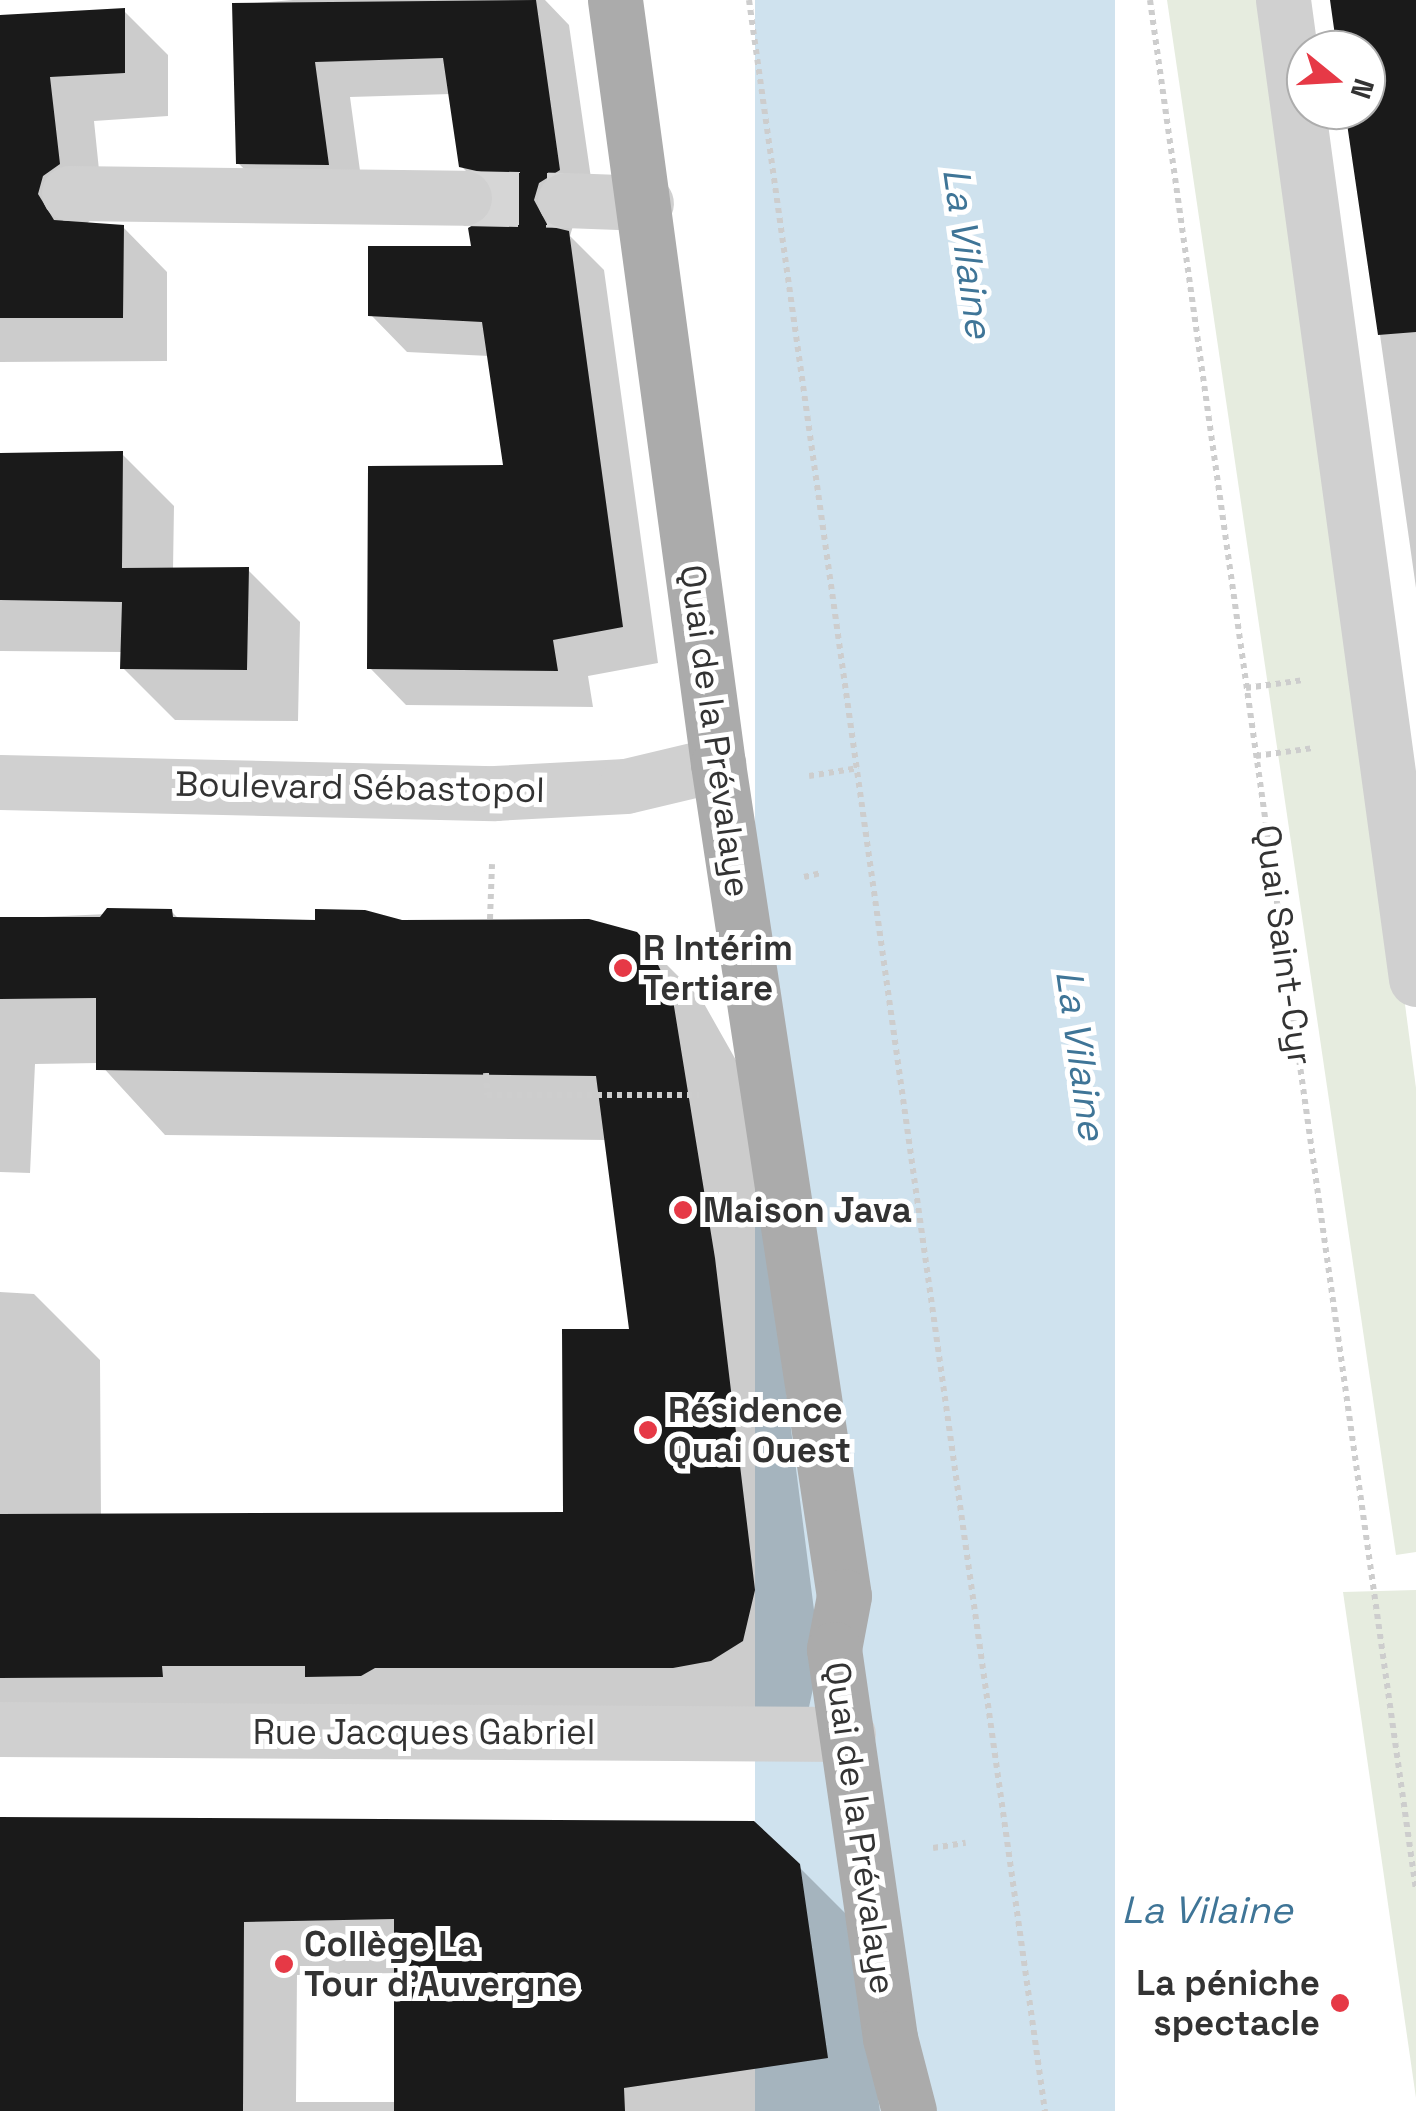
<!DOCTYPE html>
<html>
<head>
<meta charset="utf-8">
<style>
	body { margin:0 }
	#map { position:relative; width:1416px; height:2111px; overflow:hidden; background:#fff; font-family:"Space Grotesk",sans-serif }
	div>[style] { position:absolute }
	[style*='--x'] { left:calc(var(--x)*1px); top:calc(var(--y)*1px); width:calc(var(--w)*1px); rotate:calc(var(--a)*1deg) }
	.green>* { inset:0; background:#e6ecdf }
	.water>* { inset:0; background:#cfe2ee; transform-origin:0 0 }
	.shadow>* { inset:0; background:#0003 }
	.building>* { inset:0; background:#1a1a1a }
	.minor-tunnel>* { height:55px; margin-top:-27.5px; transform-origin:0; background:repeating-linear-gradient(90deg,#d6d6d6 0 55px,transparent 0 83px) }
	.path>* { height:6px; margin-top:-3px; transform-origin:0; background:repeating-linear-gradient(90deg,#cdcdcd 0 5px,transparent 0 10px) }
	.minor>* { height:55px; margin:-27.5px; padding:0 27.5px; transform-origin:27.5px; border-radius:27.5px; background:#d0d0d0 }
	.major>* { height:55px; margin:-27.5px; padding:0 27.5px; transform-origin:27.5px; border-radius:27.5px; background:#ababab }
	.dots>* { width:28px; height:28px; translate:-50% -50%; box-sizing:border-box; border:5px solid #fff; border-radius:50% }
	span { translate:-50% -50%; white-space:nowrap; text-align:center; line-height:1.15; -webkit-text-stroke:10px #fff; paint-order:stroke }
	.street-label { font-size:35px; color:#333 }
	.poi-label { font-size:35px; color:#333; font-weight:700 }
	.left { translate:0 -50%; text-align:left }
	.right { translate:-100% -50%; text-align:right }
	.water-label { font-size:38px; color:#3f7597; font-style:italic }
	.north { position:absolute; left:1286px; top:30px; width:100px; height:100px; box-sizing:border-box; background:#fff; border:2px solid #adadad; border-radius:50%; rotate:108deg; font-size:28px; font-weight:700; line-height:40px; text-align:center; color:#333 }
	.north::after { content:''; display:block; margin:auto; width:35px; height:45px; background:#e63946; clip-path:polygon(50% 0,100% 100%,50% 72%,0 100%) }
</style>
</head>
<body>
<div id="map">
	<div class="green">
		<i style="clip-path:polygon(1167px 0,1273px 0,1416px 1088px,1416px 1552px,1396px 1555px)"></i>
		<i style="clip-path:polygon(1416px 1590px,1416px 2098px,1343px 1592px)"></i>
	</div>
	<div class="water">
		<i style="left:755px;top:0;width:360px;height:2132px"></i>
	</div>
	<div class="shadow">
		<i style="clip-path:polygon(293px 0,545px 0,569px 25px,595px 206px,575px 219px,570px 236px,604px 270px,658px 663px,588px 676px,593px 707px,406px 705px,370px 668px,506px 468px,489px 356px,407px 352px,371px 315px,474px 249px,494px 214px,493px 198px,461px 166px,451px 94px,350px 97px,364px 200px,275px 199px,238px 163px,235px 5px)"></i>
		<i style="clip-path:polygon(1332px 0,1416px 0,1416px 588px,1348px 110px,1366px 110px,1366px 50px,1339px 50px)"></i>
		<i style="clip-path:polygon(124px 11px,168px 55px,168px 116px,94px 121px,103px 209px,85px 225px,123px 227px,167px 272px,167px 361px,0 362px,0 18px)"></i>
		<i style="clip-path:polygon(122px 454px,174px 506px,173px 570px,248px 570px,300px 622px,298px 721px,175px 720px,123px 668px,123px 652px,0 651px,0 455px)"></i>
		<i style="clip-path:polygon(171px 911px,180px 920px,636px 934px,702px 1000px,737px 1062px,760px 1186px,820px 1657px,809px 1707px,0 1743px,0 1292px,34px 1294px,100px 1360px,101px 1516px,565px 1514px,632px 1332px,607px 1140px,165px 1135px,99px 1063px,35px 1064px,30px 1173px,0 1172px,0 919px)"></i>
		<i style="clip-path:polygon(evenodd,0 1822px,798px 1866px,853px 1921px,880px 2111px,0 2111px,0 1822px,397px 1973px,397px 2102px,296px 2102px,297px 1975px,397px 1973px)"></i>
	</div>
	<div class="building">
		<i style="clip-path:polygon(536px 0,560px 170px,539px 183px,534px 200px,548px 226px,569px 231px,623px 627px,553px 640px,558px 671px,367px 669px,368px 466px,503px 465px,482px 322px,368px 316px,368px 246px,471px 246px,468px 228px,490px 215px,495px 197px,481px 172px,459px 167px,443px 58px,315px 62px,329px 165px,236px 164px,232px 3px)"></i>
		<i style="clip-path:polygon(1330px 0,1416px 0,1416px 332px,1378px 335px,1345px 110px,1366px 110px,1366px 50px,1337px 50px)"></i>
		<i style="clip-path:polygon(125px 8px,125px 73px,50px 77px,60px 164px,43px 176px,38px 194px,54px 220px,124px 225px,123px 318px,0 318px,0 15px)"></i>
		<i style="clip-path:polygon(123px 451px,122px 568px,249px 567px,247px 670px,120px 669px,122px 602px,0 600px,0 453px)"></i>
		<i style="clip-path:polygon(107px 908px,172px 909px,173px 917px,315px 920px,315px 909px,365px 910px,402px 920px,589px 919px,637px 932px,648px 944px,672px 994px,715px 1258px,755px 1590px,743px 1641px,711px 1661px,673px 1668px,375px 1668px,361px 1676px,305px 1677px,305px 1666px,162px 1666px,163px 1677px,0 1678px,0 1514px,563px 1512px,562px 1329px,629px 1329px,596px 1076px,96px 1070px,96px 998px,0 999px,0 917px,100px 917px)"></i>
		<i style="clip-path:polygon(0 1817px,754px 1821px,800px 1864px,828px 2058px,624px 2088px,625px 2111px,394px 2111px,394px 1919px,244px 1922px,243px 2111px,0 2111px)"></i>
	</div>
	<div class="minor-tunnel">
		<i style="--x:464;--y:198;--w:101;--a:1.1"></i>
	</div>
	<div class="path">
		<i style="--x:749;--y:0;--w:2132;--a:82.02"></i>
		<i style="--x:1150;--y:0;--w:1909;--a:81.99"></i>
		<i style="--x:1246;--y:688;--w:59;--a:-7.9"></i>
		<i style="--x:1256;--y:756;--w:59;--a:-7.9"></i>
		<i style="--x:809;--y:776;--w:50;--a:-9.3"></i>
		<i style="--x:804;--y:877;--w:18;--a:-13"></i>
		<i style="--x:490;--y:919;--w:55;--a:-87.9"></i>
		<i style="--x:486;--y:1073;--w:22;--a:87"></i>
		<i style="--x:487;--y:1095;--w:212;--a:0"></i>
		<i style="--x:933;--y:1848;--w:33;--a:-9"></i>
	</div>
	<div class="minor">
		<i style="--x:1283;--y:0;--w:988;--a:82.26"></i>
		<i style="--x:69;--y:193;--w:395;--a:0.7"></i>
		<i style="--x:565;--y:200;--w:81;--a:2.1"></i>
		<i style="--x:0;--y:782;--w:495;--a:1.3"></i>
		<i style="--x:495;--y:793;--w:131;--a:-3.1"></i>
		<i style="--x:626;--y:786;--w:95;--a:-13.4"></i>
		<i style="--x:0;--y:1729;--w:848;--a:0.34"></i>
	</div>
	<div class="major">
		<i style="--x:615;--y:0;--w:771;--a:82.32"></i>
		<i style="--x:718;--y:764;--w:841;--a:81.39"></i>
		<i style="--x:844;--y:1596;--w:54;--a:100.7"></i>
		<i style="--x:834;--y:1649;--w:393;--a:81.8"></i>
		<i style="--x:890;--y:2038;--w:75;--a:75.4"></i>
	</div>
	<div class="dots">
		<i style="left:623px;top:968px;background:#e63946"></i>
		<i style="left:683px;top:1210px;background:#e63946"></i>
		<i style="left:648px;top:1430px;background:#e63946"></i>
		<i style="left:284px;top:1964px;background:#e63946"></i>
		<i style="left:1340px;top:2003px;background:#e63946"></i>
	</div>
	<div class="street-label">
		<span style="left:715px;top:731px;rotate:82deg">Quai de la Prévalaye</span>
		<span style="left:360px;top:787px;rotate:1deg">Boulevard Sébastopol</span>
		<span style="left:1284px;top:945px;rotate:82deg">Quai Saint-Cyr</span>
		<span style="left:424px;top:1732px">Rue Jacques Gabriel</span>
		<span style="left:860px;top:1828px;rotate:82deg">Quai de la Prévalaye</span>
	</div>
	<div class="poi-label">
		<span class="left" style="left:643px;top:968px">R Intérim<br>Tertiare</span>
		<span class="left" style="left:703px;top:1210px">Maison Java</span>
		<span class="left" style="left:668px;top:1430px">Résidence<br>Quai Ouest</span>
		<span class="left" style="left:304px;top:1964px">Collège La<br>Tour d'Auvergne</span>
		<span class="right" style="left:1320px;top:2003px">La péniche<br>spectacle</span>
	</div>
	<div class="water-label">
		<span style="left:967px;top:253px;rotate:82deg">La Vilaine</span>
		<span style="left:1080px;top:1055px;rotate:82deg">La Vilaine</span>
		<span style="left:1207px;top:1911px">La Vilaine</span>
	</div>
	<div class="north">N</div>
</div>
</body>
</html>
